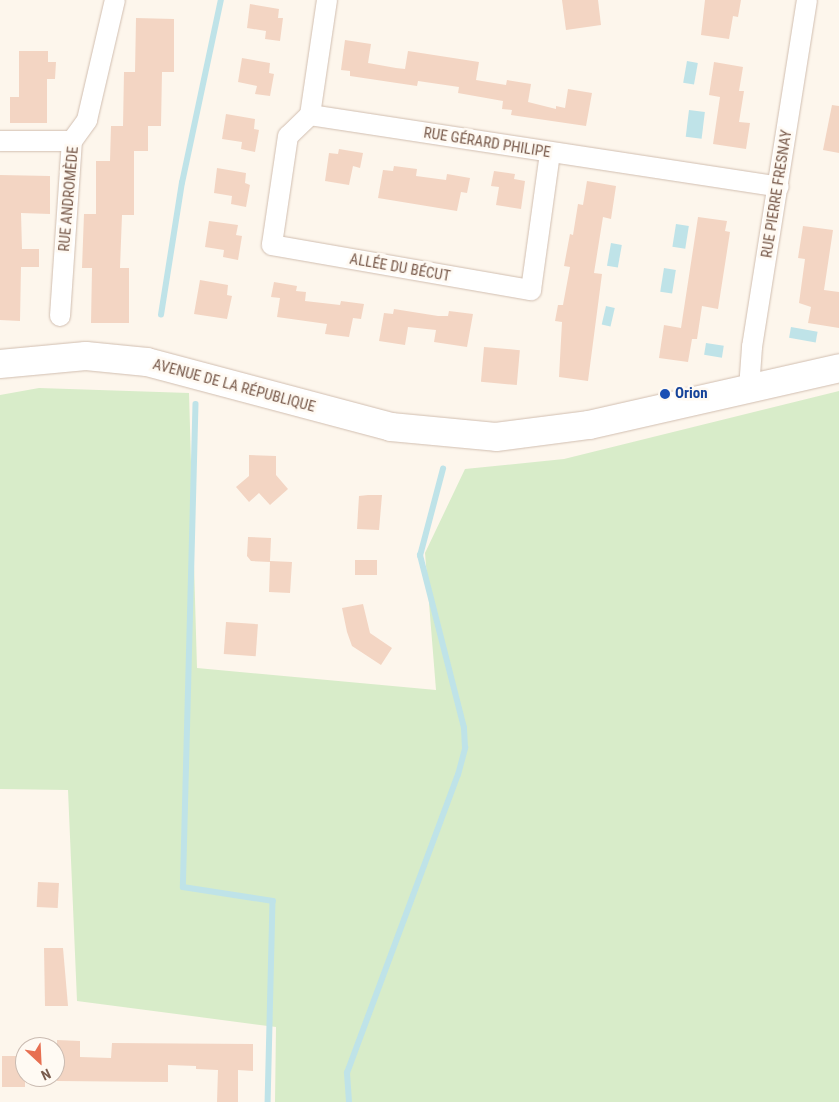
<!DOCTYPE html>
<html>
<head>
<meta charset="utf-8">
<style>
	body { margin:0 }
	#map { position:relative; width:839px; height:1102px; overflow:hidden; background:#fdf6ec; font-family:"Roboto Condensed",sans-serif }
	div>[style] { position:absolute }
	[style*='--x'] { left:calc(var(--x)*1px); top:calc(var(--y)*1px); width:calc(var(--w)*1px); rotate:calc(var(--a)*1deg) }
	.green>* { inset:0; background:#d8ecc9 }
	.water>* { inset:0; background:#bfe3e8; transform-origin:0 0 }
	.stream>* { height:5.5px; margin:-2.75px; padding:0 2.75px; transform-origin:2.75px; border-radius:2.75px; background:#bfe3e8 }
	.building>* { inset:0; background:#f3d5c3; transform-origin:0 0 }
	.roads { filter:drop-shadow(0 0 1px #d1beb0) drop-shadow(0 0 1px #d1beb0) }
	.street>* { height:20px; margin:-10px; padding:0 10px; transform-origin:10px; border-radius:10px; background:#fff }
	.secondary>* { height:28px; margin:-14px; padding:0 14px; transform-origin:14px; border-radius:14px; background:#fff }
	.dots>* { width:14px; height:14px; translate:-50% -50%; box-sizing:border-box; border:2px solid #fffaf3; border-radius:50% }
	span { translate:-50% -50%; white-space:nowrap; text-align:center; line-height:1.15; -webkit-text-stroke:5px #fffaf3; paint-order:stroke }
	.street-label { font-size:15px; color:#7a5c4d }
	.transit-label { font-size:15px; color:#164399; font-weight:700 }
	.left { translate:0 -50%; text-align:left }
	.north { position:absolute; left:15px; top:1037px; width:50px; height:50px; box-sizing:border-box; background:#fffaf3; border:1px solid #cabbb1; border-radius:50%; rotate:155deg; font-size:14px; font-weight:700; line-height:20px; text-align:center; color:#7a5c4d }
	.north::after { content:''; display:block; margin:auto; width:18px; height:22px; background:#e76f51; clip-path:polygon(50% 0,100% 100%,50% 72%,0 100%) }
</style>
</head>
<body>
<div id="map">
	<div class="green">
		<i style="clip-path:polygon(39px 388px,189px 393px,197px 668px,436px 690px,425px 553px,465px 469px,564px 459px,839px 391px,839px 1102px,275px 1102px,276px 1027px,77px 1001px,68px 790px,0 789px,0 395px)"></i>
	</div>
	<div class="water">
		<i style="left:687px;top:61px;width:11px;height:22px;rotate:10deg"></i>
		<i style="left:689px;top:110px;width:16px;height:27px;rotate:7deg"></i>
		<i style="left:676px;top:224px;width:13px;height:23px;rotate:9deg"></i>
		<i style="left:611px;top:243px;width:11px;height:23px;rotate:10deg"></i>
		<i style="left:664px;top:268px;width:12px;height:24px;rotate:9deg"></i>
		<i style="left:606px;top:306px;width:9px;height:19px;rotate:13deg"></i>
		<i style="left:791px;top:327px;width:27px;height:11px;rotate:10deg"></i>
		<i style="left:706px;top:343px;width:18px;height:12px;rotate:9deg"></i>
	</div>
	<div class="stream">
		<i style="--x:161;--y:315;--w:134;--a:-81"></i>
		<i style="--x:182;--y:183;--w:187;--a:-78"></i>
		<i style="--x:196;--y:404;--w:483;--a:91.5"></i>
		<i style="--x:183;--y:887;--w:91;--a:8.8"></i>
		<i style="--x:273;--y:901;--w:201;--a:91.4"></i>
		<i style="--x:349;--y:1102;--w:29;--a:-94"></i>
		<i style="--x:347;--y:1073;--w:318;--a:-69.6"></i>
		<i style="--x:458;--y:775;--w:28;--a:-75"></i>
		<i style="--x:465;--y:748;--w:20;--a:-93"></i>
		<i style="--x:464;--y:728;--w:178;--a:-104.3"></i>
		<i style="--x:420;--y:556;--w:90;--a:-75.2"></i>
	</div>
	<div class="building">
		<i style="clip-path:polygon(562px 0,598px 0,601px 25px,566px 30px)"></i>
		<i style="clip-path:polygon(705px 0,741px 0,738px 17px,733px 16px,729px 39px,701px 35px)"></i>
		<i style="clip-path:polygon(250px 4px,279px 9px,278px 18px,283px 18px,280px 41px,265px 39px,266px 31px,247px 28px)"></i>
		<i style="clip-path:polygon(136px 18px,174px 19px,174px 72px,162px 72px,161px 126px,148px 126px,148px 151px,134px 151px,134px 215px,122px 215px,120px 268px,129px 268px,129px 323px,91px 323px,92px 268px,82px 268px,84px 214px,96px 214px,96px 161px,110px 161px,111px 126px,123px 126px,124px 72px,135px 72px)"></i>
		<i style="clip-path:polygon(345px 40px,371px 44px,368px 63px,396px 68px,405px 69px,408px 51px,479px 62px,476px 80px,506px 85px,507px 80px,531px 84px,528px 102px,556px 109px,556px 106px,565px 108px,568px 89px,592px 93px,586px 126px,511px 115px,512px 110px,502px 109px,503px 101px,458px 93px,459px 87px,418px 81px,417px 86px,350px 76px,350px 71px,341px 70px)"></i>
		<i style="clip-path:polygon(19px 51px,48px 51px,48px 62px,56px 62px,55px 79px,47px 79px,47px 123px,10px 123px,10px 97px,19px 97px)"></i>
		<i style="clip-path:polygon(242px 58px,270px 63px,269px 73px,274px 74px,270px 96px,255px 94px,257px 86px,238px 82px)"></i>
		<i style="clip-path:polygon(714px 62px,743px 67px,739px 91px,744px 91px,739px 122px,750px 123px,746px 149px,713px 144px,720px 97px,709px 95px)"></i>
		<i style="clip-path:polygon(832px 105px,839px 106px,839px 153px,823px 150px)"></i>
		<i style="clip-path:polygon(226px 114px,255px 119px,254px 129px,259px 130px,255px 152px,241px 149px,242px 142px,222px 139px)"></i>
		<i style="clip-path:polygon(339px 149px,363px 153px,360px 168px,353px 166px,349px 185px,325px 181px,329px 153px,338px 154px)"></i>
		<i style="clip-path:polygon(394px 166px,417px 169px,416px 176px,446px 180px,447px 174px,470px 178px,467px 193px,461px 192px,457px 211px,378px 198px,383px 170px,393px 171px)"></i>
		<i style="clip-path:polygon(217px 168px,246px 173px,245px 183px,250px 185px,246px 207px,231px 204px,232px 196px,214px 193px)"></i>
		<i style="clip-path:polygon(494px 171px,515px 174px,514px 179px,525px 181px,521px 209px,496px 205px,499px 187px,491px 186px)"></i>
		<i style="clip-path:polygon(0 175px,50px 176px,50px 214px,21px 213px,22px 249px,39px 249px,39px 267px,21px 267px,20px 321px,0 320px)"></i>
		<i style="clip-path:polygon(587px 181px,616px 186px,611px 219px,603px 217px,594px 273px,602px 274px,588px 381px,559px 377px,562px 322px,555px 321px,558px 305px,563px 305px,570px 267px,564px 266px,570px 234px,573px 235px,578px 204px,583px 205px)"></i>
		<i style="clip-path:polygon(698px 217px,727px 221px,725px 231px,730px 232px,718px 309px,702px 306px,697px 339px,692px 339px,688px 362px,659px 358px,664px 325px,681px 328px)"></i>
		<i style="clip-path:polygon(209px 221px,238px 225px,236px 235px,242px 236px,238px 260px,223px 257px,224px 250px,205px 247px)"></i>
		<i style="clip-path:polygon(803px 226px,833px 230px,824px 290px,839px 292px,839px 328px,808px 323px,811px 307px,799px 303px,805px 259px,798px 258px)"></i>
		<i style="clip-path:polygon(200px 280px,228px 285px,227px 295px,232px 296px,227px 319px,194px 314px)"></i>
		<i style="clip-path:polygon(274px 282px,297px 286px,296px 291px,306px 292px,305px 301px,340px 305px,341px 301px,364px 304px,361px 319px,353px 318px,349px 337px,325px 334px,327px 324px,277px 317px,280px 298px,271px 297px)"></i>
		<i style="clip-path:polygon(394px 309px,438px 316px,448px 316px,449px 311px,473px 314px,467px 347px,434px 342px,436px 330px,408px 327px,405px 345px,379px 341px,384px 313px,393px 314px)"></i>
		<i style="left:484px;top:347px;width:36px;height:35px;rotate:5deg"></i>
		<i style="clip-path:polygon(249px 455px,276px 456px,276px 475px,288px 489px,270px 505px,259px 493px,249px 502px,236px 487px,249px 476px)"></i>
		<i style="clip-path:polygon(368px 495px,382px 495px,379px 530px,357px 529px,359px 496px)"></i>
		<i style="clip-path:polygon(248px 537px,271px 538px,270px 561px,292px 562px,290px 593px,269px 592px,270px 562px,251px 561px,247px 556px)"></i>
		<i style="left:355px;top:560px;width:22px;height:15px"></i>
		<i style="clip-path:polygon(363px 604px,370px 633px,392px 648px,381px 665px,352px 646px,347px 632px,342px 608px)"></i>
		<i style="left:226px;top:622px;width:32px;height:32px;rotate:4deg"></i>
		<i style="left:38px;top:882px;width:21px;height:25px;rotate:3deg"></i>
		<i style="clip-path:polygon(44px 948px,63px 948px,68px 1006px,45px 1006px)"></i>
		<i style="clip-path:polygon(57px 1040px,80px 1041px,80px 1057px,111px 1058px,112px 1043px,253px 1044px,253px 1071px,238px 1070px,238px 1102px,217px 1102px,218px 1070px,196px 1069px,196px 1066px,168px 1065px,168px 1082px,57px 1081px)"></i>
		<i style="left:2px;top:1056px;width:23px;height:31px"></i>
	</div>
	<div class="roads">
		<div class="street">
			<i style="--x:327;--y:0;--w:116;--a:98.4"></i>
			<i style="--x:310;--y:115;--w:474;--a:8.7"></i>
			<i style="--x:310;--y:115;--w:30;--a:136"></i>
			<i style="--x:288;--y:136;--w:110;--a:98.4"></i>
			<i style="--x:272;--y:245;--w:263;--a:9.9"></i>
			<i style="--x:531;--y:290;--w:138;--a:-82.1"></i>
			<i style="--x:0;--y:141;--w:72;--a:0"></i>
			<i style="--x:60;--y:316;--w:175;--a:-86.1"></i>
			<i style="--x:72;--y:141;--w:26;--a:-54"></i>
			<i style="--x:87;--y:120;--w:123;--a:-76.9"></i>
			<i style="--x:749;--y:389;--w:42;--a:-85.9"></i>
			<i style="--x:752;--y:347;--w:351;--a:-81"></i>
		</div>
		<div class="secondary">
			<i style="--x:0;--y:364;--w:86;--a:-5.3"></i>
			<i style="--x:86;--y:356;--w:61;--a:5.6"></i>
			<i style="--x:147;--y:362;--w:253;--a:14.9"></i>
			<i style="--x:391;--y:427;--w:105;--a:5.4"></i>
			<i style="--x:496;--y:437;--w:94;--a:-7.4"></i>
			<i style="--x:589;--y:425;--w:256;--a:-12.8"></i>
		</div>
	</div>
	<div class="dots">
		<i style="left:665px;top:394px;background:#1a4fb4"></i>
	</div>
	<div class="street-label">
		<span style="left:487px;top:143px;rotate:9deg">RUE GÉRARD PHILIPE</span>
		<span style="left:777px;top:194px;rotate:-81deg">RUE PIERRE FRESNAY</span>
		<span style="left:69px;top:199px;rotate:-85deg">RUE ANDROMÈDE</span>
		<span style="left:400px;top:268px;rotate:10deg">ALLÉE DU BÉCUT</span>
		<span style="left:234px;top:386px;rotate:15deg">AVENUE DE LA RÉPUBLIQUE</span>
	</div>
	<div class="transit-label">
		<span class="left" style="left:675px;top:394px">Orion</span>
	</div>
	<div class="north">N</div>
</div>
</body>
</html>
